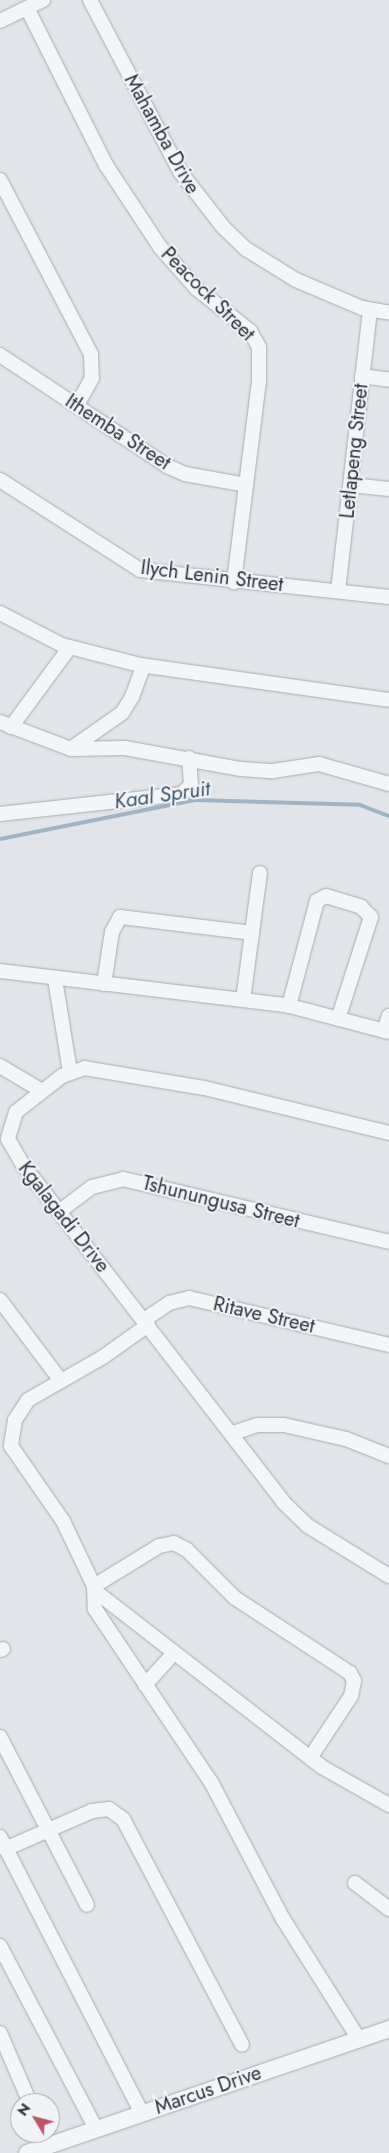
<!DOCTYPE html>
<html>
<head>
<meta charset="utf-8">
<style>
	body { margin:0 }
	#map { position:relative; width:389px; height:2153px; overflow:hidden; background:#e1e4e8; font-family:Jost,sans-serif }
	div>[style] { position:absolute }
	[style*='--x'] { left:calc(var(--x)*1px); top:calc(var(--y)*1px); width:calc(var(--w)*1px); rotate:calc(var(--a)*1deg) }
	.stream>* { height:4px; margin:-2px; padding:0 2px; transform-origin:2px; border-radius:2px; background:#a0b4c4 }
	.roads { filter:drop-shadow(0 0 1px #a7abb2) drop-shadow(0 0 1px #a7abb2) }
	.minor>* { height:14px; margin:-7px; padding:0 7px; transform-origin:7px; border-radius:7px; background:#f3f5f7 }
	.tertiary>* { height:16px; margin:-8px; padding:0 8px; transform-origin:8px; border-radius:8px; background:#f3f5f7 }
	span { translate:-50% -50%; white-space:nowrap; text-align:center; line-height:1.15; -webkit-text-stroke:4px #f1f3f6; paint-order:stroke }
	.street-label { font-size:20px; color:#2b333e }
	.water-label { font-size:21px; color:#3a546d; font-style:italic }
	.north { position:absolute; left:10px; top:2093px; width:50px; height:50px; box-sizing:border-box; background:#f1f3f6; border:1px solid #a2a6ac; border-radius:50%; rotate:307deg; font-size:14px; font-weight:700; line-height:20px; text-align:center; color:#2b333e }
	.north::after { content:''; display:block; margin:auto; width:18px; height:22px; background:#be556b; clip-path:polygon(50% 0,100% 100%,50% 72%,0 100%) }
</style>
</head>
<body>
<div id="map">
	<div class="stream">
		<i style="--x:0;--y:839;--w:200;--a:-11.3"></i>
		<i style="--x:196;--y:800;--w:164;--a:1.7"></i>
		<i style="--x:360;--y:805;--w:31;--a:21"></i>
	</div>
	<div class="roads">
		<div class="minor">
			<i style="--x:90;--y:0;--w:195;--a:62.3"></i>
			<i style="--x:181;--y:173;--w:68;--a:52.1"></i>
			<i style="--x:223;--y:227;--w:32;--a:44"></i>
			<i style="--x:246;--y:249;--w:59;--a:31.8"></i>
			<i style="--x:296;--y:280;--w:72;--a:23"></i>
			<i style="--x:362;--y:308;--w:27;--a:10"></i>
			<i style="--x:27;--y:8;--w:176;--a:63.3"></i>
			<i style="--x:106;--y:165;--w:98;--a:56.6"></i>
			<i style="--x:160;--y:247;--w:56;--a:48.6"></i>
			<i style="--x:197;--y:289;--w:68;--a:38.4"></i>
			<i style="--x:250;--y:331;--w:18;--a:61"></i>
			<i style="--x:259;--y:347;--w:34;--a:90"></i>
			<i style="--x:259;--y:381;--w:203;--a:97.1"></i>
			<i style="--x:0;--y:21;--w:48;--a:-26"></i>
			<i style="--x:0;--y:180;--w:196;--a:62.4"></i>
			<i style="--x:91;--y:354;--w:24;--a:88"></i>
			<i style="--x:92;--y:378;--w:31;--a:119"></i>
			<i style="--x:0;--y:355;--w:201;--a:33.6"></i>
			<i style="--x:167;--y:466;--w:20;--a:24"></i>
			<i style="--x:185;--y:474;--w:62;--a:10.2"></i>
			<i style="--x:362;--y:376;--w:27;--a:8"></i>
			<i style="--x:0;--y:480;--w:166;--a:32.7"></i>
			<i style="--x:140;--y:570;--w:250;--a:6.2"></i>
			<i style="--x:351;--y:485;--w:38;--a:6"></i>
			<i style="--x:338;--y:591;--w:282;--a:-83.5"></i>
			<i style="--x:0;--y:613;--w:70;--a:27.3"></i>
			<i style="--x:62;--y:645;--w:81;--a:14.4"></i>
			<i style="--x:140;--y:665;--w:251;--a:8"></i>
			<i style="--x:0;--y:722;--w:76;--a:20.8"></i>
			<i style="--x:71;--y:749;--w:54;--a:-1.1"></i>
			<i style="--x:125;--y:748;--w:118;--a:10.3"></i>
			<i style="--x:241;--y:769;--w:32;--a:4"></i>
			<i style="--x:273;--y:771;--w:47;--a:-8.7"></i>
			<i style="--x:319;--y:764;--w:73;--a:15.9"></i>
			<i style="--x:11;--y:727;--w:99;--a:-53.6"></i>
			<i style="--x:72;--y:748;--w:61;--a:-35"></i>
			<i style="--x:122;--y:713;--w:19;--a:-58"></i>
			<i style="--x:132;--y:697;--w:33;--a:-70"></i>
			<i style="--x:0;--y:814;--w:183;--a:-6.3"></i>
			<i style="--x:182;--y:794;--w:13;--a:-45"></i>
			<i style="--x:191;--y:785;--w:27;--a:-94"></i>
			<i style="--x:0;--y:971;--w:288;--a:6.8"></i>
			<i style="--x:286;--y:1005;--w:106;--a:14.7"></i>
			<i style="--x:55;--y:979;--w:94;--a:80.8"></i>
			<i style="--x:104;--y:984;--w:53;--a:-81.3"></i>
			<i style="--x:112;--y:932;--w:17;--a:-62"></i>
			<i style="--x:120;--y:917;--w:133;--a:6.9"></i>
			<i style="--x:243;--y:1000;--w:128;--a:-82.4"></i>
			<i style="--x:289;--y:1006;--w:109;--a:-75.1"></i>
			<i style="--x:317;--y:901;--w:10;--a:-29"></i>
			<i style="--x:326;--y:896;--w:37;--a:17"></i>
			<i style="--x:361;--y:907;--w:14;--a:45"></i>
			<i style="--x:371;--y:917;--w:107;--a:107.9"></i>
			<i style="--x:384;--y:1031;--w:16;--a:-72"></i>
			<i style="--x:0;--y:1066;--w:49;--a:30.8"></i>
			<i style="--x:389;--y:1133;--w:190;--a:-166.3"></i>
			<i style="--x:204;--y:1088;--w:121;--a:-170.5"></i>
			<i style="--x:85;--y:1068;--w:24;--a:161"></i>
			<i style="--x:62;--y:1076;--w:58;--a:142"></i>
			<i style="--x:16;--y:1112;--w:28;--a:107"></i>
			<i style="--x:8;--y:1139;--w:30;--a:60"></i>
			<i style="--x:23;--y:1165;--w:426;--a:52.3"></i>
			<i style="--x:283;--y:1502;--w:35;--a:44"></i>
			<i style="--x:308;--y:1526;--w:95;--a:31.7"></i>
			<i style="--x:60;--y:1211;--w:40;--a:-37"></i>
			<i style="--x:92;--y:1187;--w:32;--a:-14"></i>
			<i style="--x:123;--y:1179;--w:273;--a:13.3"></i>
			<i style="--x:0;--y:1300;--w:101;--a:53"></i>
			<i style="--x:144;--y:1320;--w:30;--a:-34"></i>
			<i style="--x:169;--y:1303;--w:21;--a:-14"></i>
			<i style="--x:189;--y:1298;--w:205;--a:13.2"></i>
			<i style="--x:148;--y:1325;--w:55;--a:144.6"></i>
			<i style="--x:103;--y:1357;--w:86;--a:150.2"></i>
			<i style="--x:28;--y:1400;--w:24;--a:123"></i>
			<i style="--x:15;--y:1420;--w:26;--a:99"></i>
			<i style="--x:11;--y:1446;--w:91;--a:55.3"></i>
			<i style="--x:63;--y:1521;--w:72;--a:64.5"></i>
			<i style="--x:94;--y:1586;--w:23;--a:88"></i>
			<i style="--x:95;--y:1609;--w:208;--a:56.2"></i>
			<i style="--x:211;--y:1782;--w:155;--a:62.3"></i>
			<i style="--x:283;--y:1919;--w:142;--a:57.7"></i>
			<i style="--x:233;--y:1433;--w:26;--a:-18"></i>
			<i style="--x:258;--y:1425;--w:26;--a:0"></i>
			<i style="--x:284;--y:1425;--w:64;--a:12.7"></i>
			<i style="--x:346;--y:1439;--w:46;--a:21.6"></i>
			<i style="--x:94;--y:1586;--w:76;--a:-31.6"></i>
			<i style="--x:159;--y:1546;--w:15;--a:-11"></i>
			<i style="--x:174;--y:1543;--w:15;--a:28"></i>
			<i style="--x:187;--y:1550;--w:68;--a:45"></i>
			<i style="--x:235;--y:1598;--w:137;--a:33.1"></i>
			<i style="--x:350;--y:1673;--w:9;--a:63"></i>
			<i style="--x:354;--y:1681;--w:15;--a:101"></i>
			<i style="--x:351;--y:1696;--w:74;--a:123.5"></i>
			<i style="--x:95;--y:1591;--w:287;--a:37.8"></i>
			<i style="--x:322;--y:1767;--w:77;--a:29.6"></i>
			<i style="--x:0;--y:1650;--w:3;--a:-18"></i>
			<i style="--x:145;--y:1685;--w:43;--a:-47.8"></i>
			<i style="--x:0;--y:1737;--w:189;--a:62.6"></i>
			<i style="--x:0;--y:1837;--w:310;--a:62.8"></i>
			<i style="--x:5;--y:1849;--w:95;--a:-23.6"></i>
			<i style="--x:92;--y:1811;--w:17;--a:-7"></i>
			<i style="--x:109;--y:1809;--w:17;--a:36"></i>
			<i style="--x:123;--y:1819;--w:255;--a:62.2"></i>
			<i style="--x:355;--y:1883;--w:43;--a:37.4"></i>
			<i style="--x:0;--y:1946;--w:207;--a:62.3"></i>
			<i style="--x:0;--y:2033;--w:76;--a:66.8"></i>
			<i style="--x:42;--y:2133;--w:14;--a:65"></i>
		</div>
		<div class="tertiary">
			<i style="--x:27;--y:2153;--w:383;--a:-18.9"></i>
		</div>
	</div>
	<div class="street-label">
		<span style="left:162px;top:134px;rotate:61deg">Mahamba Drive</span>
		<span style="left:208px;top:294px;rotate:45deg">Peacock Street</span>
		<span style="left:118px;top:432px;rotate:33deg">Ithemba Street</span>
		<span style="left:354px;top:451px;rotate:-84deg">Letlapeng Street</span>
		<span style="left:212px;top:576px;rotate:7deg">Ilych Lenin Street</span>
		<span style="left:221px;top:1202px;rotate:14deg">Tshunungusa Street</span>
		<span style="left:64px;top:1217px;rotate:52deg">Kgalagadi Drive</span>
		<span style="left:264px;top:1315px;rotate:13deg">Ritave Street</span>
		<span style="left:208px;top:2090px;rotate:-19deg">Marcus Drive</span>
	</div>
	<div class="water-label">
		<span style="left:162px;top:795px;rotate:-8deg">Kaal Spruit</span>
	</div>
	<div class="north">N</div>
</div>
</body>
</html>
